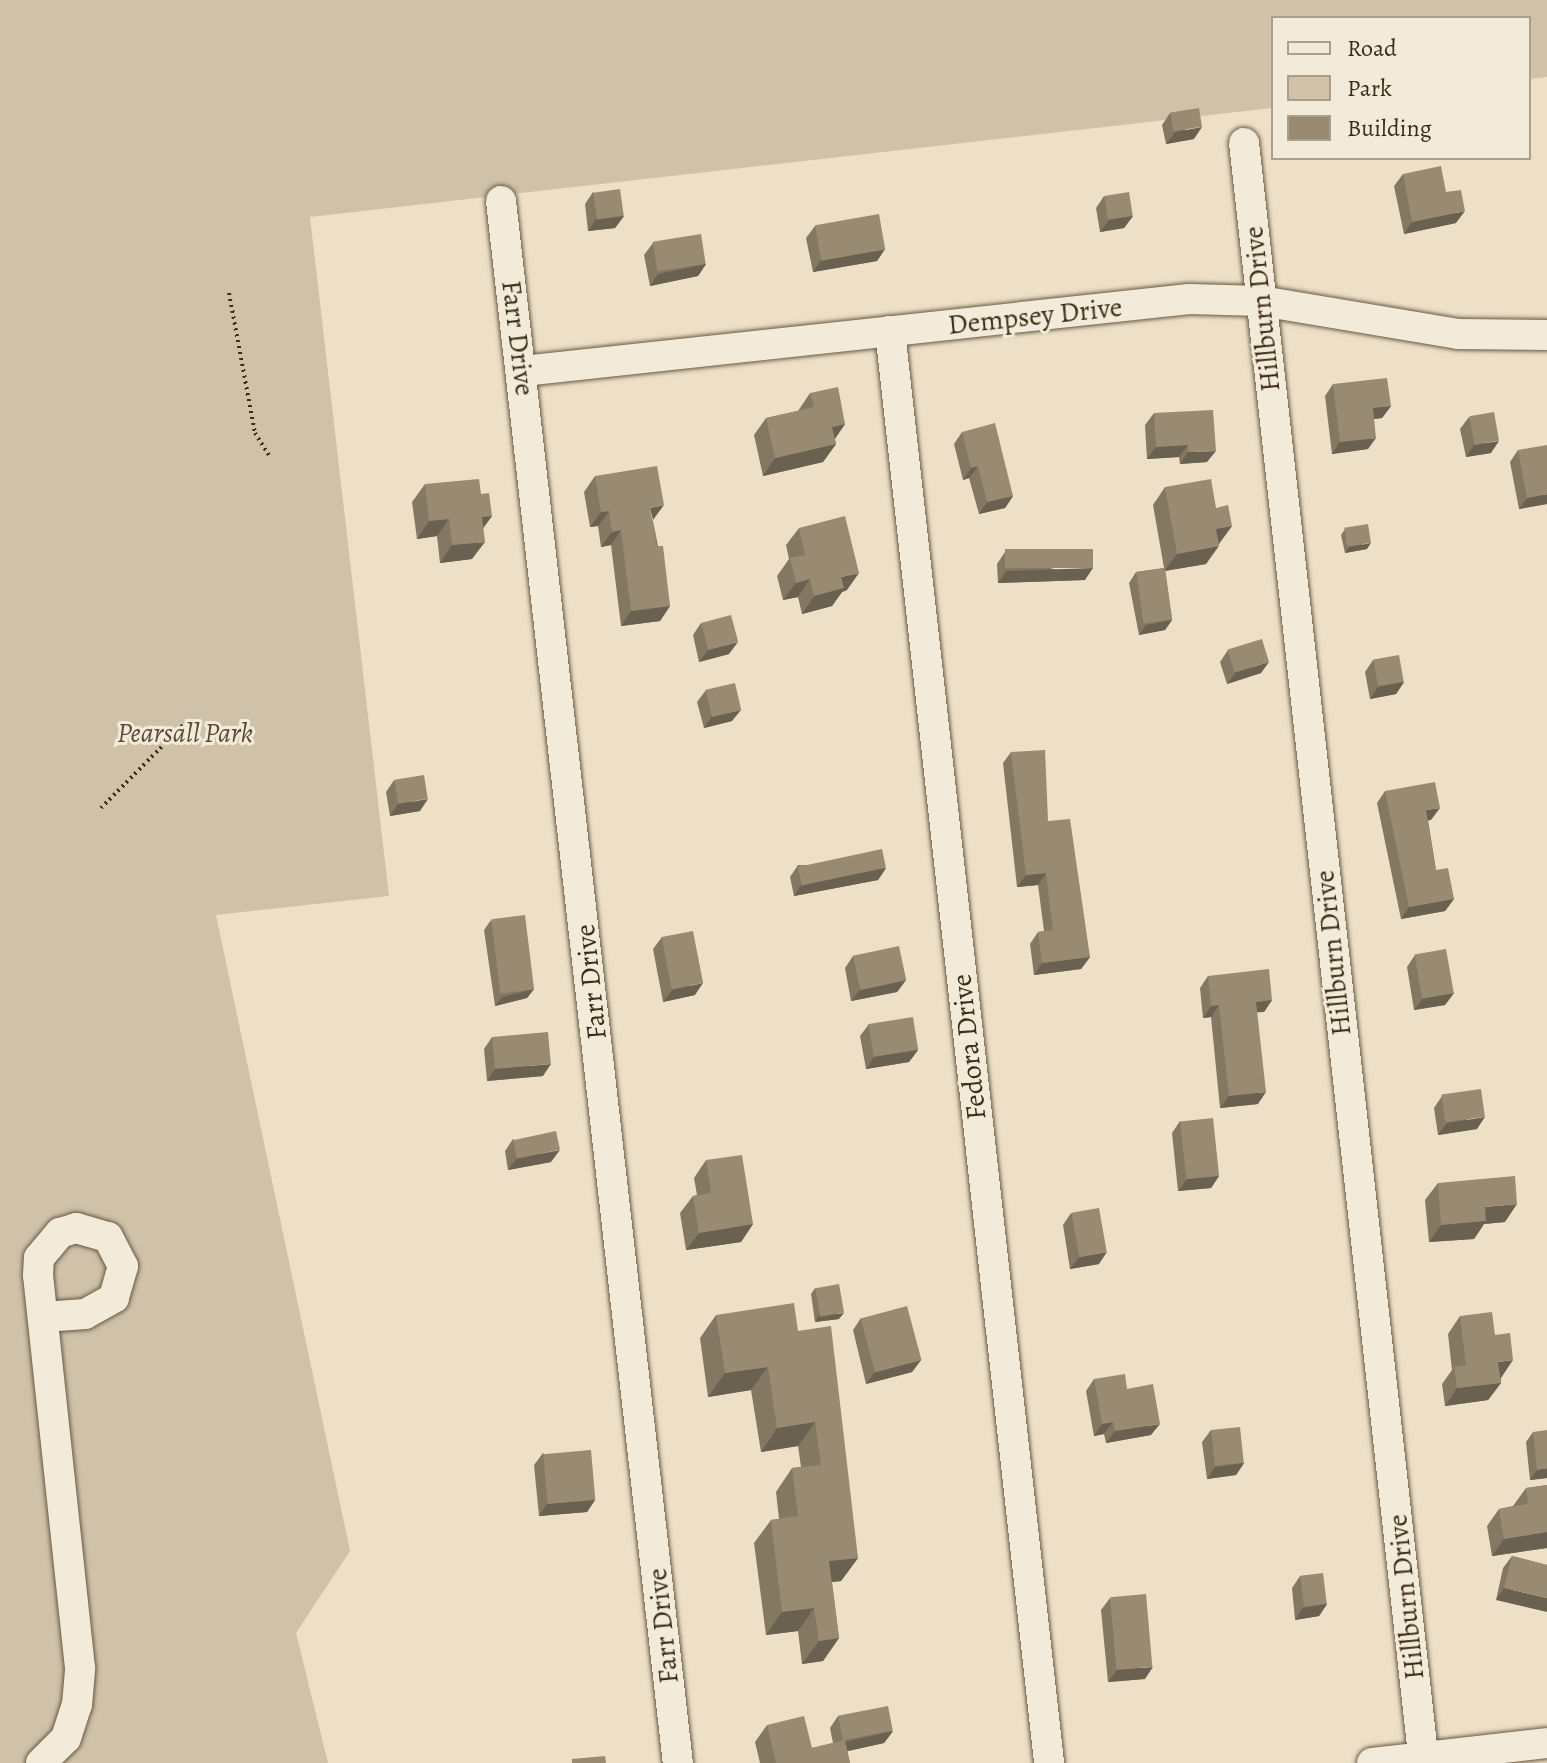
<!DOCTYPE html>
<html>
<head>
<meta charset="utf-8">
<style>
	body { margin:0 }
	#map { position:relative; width:1547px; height:1763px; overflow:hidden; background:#ede0c6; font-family:Alegreya,serif }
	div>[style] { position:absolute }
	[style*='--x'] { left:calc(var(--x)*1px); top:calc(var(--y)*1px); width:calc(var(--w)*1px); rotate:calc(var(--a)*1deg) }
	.green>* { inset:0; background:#cfc2a8 }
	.path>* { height:4px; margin-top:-2px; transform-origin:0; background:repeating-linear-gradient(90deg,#3e2e18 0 2px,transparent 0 6px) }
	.roads { filter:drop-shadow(0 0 2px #6a5a44) drop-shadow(0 0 2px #6a5a44) }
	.minor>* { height:30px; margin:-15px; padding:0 15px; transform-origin:15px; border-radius:15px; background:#f3ebda }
	.wall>* { inset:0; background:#847862 }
	.shaded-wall>* { inset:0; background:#6b6150 }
	.building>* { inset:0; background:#998b72; transform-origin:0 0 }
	span { translate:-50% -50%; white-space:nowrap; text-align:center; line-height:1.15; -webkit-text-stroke:6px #f3ebda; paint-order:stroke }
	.street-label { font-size:28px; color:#3e2e18 }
	.park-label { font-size:28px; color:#5b4c35; font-style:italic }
	.legend { position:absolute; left:1271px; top:16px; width:260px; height:144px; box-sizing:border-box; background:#f3ebda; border:2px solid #ab9f8c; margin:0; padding:10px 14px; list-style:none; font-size:24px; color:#3e2e18 }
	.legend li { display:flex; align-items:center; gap:16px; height:40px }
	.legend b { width:40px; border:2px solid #ab9f8c }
</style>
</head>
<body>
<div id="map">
	<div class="green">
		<i style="clip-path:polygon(0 0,1547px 0,1547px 77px,1529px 79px,1529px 18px,1273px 18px,1273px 108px,310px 217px,389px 896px,216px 915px,350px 1551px,296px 1633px,328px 1763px,0 1763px)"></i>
	</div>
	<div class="path">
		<i style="--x:229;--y:293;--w:142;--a:79.5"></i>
		<i style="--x:255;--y:433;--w:26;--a:58"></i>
		<i style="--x:101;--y:808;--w:118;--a:-45.3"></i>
	</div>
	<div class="roads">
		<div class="minor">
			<i style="--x:1244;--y:143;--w:1630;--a:83.66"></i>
			<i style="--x:501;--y:201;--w:1572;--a:83.54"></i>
			<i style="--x:890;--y:331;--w:1441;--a:83.66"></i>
			<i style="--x:523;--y:371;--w:670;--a:-6.17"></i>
			<i style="--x:1189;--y:299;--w:72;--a:1.6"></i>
			<i style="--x:1261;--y:301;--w:200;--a:9.5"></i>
			<i style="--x:1458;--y:334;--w:89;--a:0.6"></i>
			<i style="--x:41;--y:1763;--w:35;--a:-45"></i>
			<i style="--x:66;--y:1738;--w:35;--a:-72"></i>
			<i style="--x:77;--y:1705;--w:37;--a:-85"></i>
			<i style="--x:80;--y:1668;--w:395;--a:-96.1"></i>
			<i style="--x:38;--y:1275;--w:17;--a:-87"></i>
			<i style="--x:39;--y:1258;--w:33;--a:-50"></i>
			<i style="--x:60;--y:1233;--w:17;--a:-17"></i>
			<i style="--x:76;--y:1228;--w:33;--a:16"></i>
			<i style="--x:108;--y:1237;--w:33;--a:63"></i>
			<i style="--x:123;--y:1266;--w:33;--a:106"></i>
			<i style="--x:114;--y:1298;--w:33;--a:151"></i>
			<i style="--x:85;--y:1314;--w:42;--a:175.9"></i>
			<i style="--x:1372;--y:1763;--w:176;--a:-6.5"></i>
		</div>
	</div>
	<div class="wall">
		<i style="clip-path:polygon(1170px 113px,1194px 139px,1166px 144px,1162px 125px)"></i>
		<i style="clip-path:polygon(1403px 174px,1446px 192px,1456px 223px,1404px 234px,1394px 186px)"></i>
		<i style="clip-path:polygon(593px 192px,624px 216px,615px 228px,588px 231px,585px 204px)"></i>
		<i style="clip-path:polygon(1104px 196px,1133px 216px,1124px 228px,1100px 232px,1096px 208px)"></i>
		<i style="clip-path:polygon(815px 226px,885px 249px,877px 261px,813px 272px,806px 238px)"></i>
		<i style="clip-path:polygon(653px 243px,706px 264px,698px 276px,650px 286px,644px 255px)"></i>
		<i style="clip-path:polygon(1333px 384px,1391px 406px,1382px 418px,1374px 419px,1368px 449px,1332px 454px,1325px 396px)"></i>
		<i style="clip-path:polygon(810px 393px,845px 424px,835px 439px,836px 444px,823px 462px,763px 476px,754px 435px,766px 418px,798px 411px)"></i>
		<i style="clip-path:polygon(1154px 413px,1207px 462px,1180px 464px,1179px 457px,1147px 459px,1145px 425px)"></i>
		<i style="clip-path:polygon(1469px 417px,1491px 453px,1466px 457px,1460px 429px)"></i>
		<i style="clip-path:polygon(962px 432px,1013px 496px,1005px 508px,979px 514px,969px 478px,963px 480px,954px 444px)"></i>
		<i style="clip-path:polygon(1518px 450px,1547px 504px,1519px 509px,1510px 462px)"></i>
		<i style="clip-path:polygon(595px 476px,653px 521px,670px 606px,660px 621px,621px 626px,611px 545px,601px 547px,598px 526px,590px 527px,584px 492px)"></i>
		<i style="clip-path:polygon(425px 484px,481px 494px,492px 516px,483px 528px,472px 559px,440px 563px,437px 536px,417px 539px,412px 502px)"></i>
		<i style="clip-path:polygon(1165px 487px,1216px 508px,1232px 526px,1218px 544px,1206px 564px,1165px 571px,1172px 620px,1165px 630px,1139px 635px,1129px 583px,1136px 572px,1164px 568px,1153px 505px)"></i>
		<i style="clip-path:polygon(799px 528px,847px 590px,842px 592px,832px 606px,802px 614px,798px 597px,783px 600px,777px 576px,789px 559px,786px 545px)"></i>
		<i style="clip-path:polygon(1345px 529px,1367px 549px,1345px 553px,1341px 535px)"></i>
		<i style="clip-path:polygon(1005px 552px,1085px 580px,998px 583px,997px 564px)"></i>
		<i style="clip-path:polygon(701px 623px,729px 654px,699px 662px,693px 635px)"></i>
		<i style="clip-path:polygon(1228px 650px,1261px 673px,1227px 684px,1220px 662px)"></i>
		<i style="clip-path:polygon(1373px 660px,1404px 682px,1396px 694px,1370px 699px,1365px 672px)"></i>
		<i style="clip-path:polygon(706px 690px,732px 721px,704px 728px,697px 702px)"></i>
		<i style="clip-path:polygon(1011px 752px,1048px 821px,1090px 957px,1081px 969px,1034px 975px,1030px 944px,1038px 932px,1044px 931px,1038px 885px,1017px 887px,1003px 763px)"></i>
		<i style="clip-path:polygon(394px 780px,420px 811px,390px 816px,386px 792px)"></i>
		<i style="clip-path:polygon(1385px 791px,1431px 820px,1428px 820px,1436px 870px,1454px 899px,1445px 911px,1401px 919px,1377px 803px)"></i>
		<i style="clip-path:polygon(798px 865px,886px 868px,878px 880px,794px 896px,790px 877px)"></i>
		<i style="clip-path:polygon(491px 920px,534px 989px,527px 998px,495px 1006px,484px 930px)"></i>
		<i style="clip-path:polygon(662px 937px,695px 995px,663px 1002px,653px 949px)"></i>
		<i style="clip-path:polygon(1415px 955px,1454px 993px,1445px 1005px,1414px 1010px,1407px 967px)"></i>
		<i style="clip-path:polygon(853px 956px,906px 980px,897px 992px,851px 1001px,845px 968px)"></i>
		<i style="clip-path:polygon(1208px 976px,1272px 1000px,1264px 1012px,1257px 1012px,1258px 1104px,1220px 1108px,1211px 1017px,1203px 1018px,1200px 988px)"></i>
		<i style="clip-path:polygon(869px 1024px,918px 1050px,909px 1062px,866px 1069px,860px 1036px)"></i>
		<i style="clip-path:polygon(492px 1037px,543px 1076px,487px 1081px,484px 1049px)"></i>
		<i style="clip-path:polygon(1442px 1096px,1477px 1129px,1438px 1135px,1434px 1108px)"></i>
		<i style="clip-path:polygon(1180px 1121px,1219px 1176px,1211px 1188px,1178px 1191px,1172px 1133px)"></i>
		<i style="clip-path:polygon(513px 1139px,551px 1162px,508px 1170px,505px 1151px)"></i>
		<i style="clip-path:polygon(706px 1160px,753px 1224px,741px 1242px,686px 1250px,680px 1213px,693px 1196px,697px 1195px,694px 1178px)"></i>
		<i style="clip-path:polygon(1438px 1183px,1505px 1222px,1484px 1224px,1474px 1239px,1429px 1242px,1425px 1200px)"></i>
		<i style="clip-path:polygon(1071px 1213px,1099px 1264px,1070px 1269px,1063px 1225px)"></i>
		<i style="clip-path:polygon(815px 1288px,839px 1319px,815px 1322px,811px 1294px)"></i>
		<i style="clip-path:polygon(716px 1315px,798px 1331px,858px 1558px,841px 1581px,832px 1582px,839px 1638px,823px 1661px,802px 1664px,798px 1631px,766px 1635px,754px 1543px,771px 1520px,779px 1519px,776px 1492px,792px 1468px,801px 1467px,798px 1446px,761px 1452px,751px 1390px,708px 1397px,700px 1338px)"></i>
		<i style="clip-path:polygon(1460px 1316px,1501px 1378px,1501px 1383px,1488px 1400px,1445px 1406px,1442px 1384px,1452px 1370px,1448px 1334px)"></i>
		<i style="clip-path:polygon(861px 1318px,921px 1360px,912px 1372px,866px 1384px,853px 1330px)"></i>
		<i style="clip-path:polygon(1094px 1379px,1127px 1389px,1151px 1435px,1106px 1443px,1104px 1434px,1094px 1436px,1086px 1391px)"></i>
		<i style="clip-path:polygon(1211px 1430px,1244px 1463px,1236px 1475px,1207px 1479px,1202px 1442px)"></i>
		<i style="clip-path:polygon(1533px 1432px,1547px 1478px,1530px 1480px,1526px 1442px)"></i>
		<i style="clip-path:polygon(543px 1453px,595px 1500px,587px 1512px,539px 1516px,534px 1465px)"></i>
		<i style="clip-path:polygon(1547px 1485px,1547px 1548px,1492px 1556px,1487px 1526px,1499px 1509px,1513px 1506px,1526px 1488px)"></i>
		<i style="clip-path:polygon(1512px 1556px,1547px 1565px,1496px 1600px,1503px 1568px)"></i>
		<i style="clip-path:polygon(1300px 1576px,1327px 1604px,1319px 1616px,1295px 1620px,1292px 1588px)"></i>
		<i style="clip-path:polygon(1110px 1598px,1145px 1679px,1108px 1682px,1101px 1610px)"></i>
		<i style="clip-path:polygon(838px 1716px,893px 1731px,884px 1743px,847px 1751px,850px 1763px,760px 1763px,755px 1742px,767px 1725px,812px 1748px,833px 1743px,830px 1728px)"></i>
	</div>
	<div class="shaded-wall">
		<i style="clip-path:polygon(1202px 127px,1194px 139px,1166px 144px,1175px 132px)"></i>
		<i style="clip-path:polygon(1465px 211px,1456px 223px,1404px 234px,1412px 222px)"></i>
		<i style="clip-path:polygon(624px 216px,615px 228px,588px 231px,596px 219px)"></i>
		<i style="clip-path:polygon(1133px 216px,1124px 228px,1100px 232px,1109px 220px)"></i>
		<i style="clip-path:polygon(885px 249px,877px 261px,813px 272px,821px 260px)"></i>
		<i style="clip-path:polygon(706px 264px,698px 276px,650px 286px,658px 274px)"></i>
		<i style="clip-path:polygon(1391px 406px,1382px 418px,1365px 420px,1373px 408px)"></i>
		<i style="clip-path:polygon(845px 424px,833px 441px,832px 427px)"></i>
		<i style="clip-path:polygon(1376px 438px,1368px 449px,1332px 454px,1340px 442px)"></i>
		<i style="clip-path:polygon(1499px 441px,1491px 453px,1466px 457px,1474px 445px)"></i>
		<i style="clip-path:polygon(836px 444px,823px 462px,763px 476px,775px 458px)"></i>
		<i style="clip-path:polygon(1188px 445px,1179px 457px,1147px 459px,1156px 447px)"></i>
		<i style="clip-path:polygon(1216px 451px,1207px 462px,1180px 464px,1188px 452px)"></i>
		<i style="clip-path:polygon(978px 466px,969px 478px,963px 480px,971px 468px)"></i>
		<i style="clip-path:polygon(1547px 494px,1547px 504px,1519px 509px,1527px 498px)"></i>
		<i style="clip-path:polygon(1013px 496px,1005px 508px,979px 514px,987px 502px)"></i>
		<i style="clip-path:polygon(664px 505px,653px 520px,650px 508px)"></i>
		<i style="clip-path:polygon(609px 511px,598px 526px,590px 527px,601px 512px)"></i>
		<i style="clip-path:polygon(492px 516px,479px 534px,482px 517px)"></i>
		<i style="clip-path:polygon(449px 519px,437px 536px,417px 539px,429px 521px)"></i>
		<i style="clip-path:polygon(1232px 526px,1219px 544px,1203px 547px,1216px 529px)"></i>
		<i style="clip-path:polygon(621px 530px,611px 545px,601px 547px,612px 532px)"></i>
		<i style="clip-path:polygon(485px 542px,472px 559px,440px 563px,452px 545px)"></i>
		<i style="clip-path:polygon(1371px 543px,1367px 549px,1345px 553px,1349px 547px)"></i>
		<i style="clip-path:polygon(1219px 546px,1206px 564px,1164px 571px,1177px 554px)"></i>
		<i style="clip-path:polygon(1093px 568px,1085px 580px,998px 583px,1006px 571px)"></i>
		<i style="clip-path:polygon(859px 573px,847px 590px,842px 592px,832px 606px,802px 614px,814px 596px,841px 577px)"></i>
		<i style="clip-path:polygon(810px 579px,798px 597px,783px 600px,796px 583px)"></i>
		<i style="clip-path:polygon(670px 606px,660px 621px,621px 626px,631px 611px)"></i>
		<i style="clip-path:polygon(1172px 620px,1165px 630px,1139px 635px,1146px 625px)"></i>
		<i style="clip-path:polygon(738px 642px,729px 654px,699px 662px,708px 650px)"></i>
		<i style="clip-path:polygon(1269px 662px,1261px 673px,1227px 684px,1236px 672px)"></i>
		<i style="clip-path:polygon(1404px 682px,1396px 694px,1370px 699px,1378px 687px)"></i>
		<i style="clip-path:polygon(741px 710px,732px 721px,704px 728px,712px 716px)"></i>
		<i style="clip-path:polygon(428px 799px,420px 811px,390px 816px,398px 804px)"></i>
		<i style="clip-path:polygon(1440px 808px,1431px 820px,1418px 822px,1426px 810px)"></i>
		<i style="clip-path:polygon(886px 868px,878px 880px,794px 896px,802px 884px)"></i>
		<i style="clip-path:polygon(1046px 873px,1038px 885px,1017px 887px,1026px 875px)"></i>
		<i style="clip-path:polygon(1454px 899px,1445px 911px,1401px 919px,1409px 907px)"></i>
		<i style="clip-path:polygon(1090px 957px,1081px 969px,1034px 975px,1042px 963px)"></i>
		<i style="clip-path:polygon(906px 980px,897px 992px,851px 1001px,860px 990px)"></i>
		<i style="clip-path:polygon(703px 983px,695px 995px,663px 1002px,672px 990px)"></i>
		<i style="clip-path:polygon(534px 989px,527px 998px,495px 1006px,502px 997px)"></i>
		<i style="clip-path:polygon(1454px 993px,1445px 1005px,1414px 1010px,1423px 998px)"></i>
		<i style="clip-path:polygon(1272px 1000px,1264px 1012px,1247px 1013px,1256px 1002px)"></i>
		<i style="clip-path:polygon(1219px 1005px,1211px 1017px,1203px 1018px,1211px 1006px)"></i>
		<i style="clip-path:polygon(918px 1050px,909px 1062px,866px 1069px,874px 1057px)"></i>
		<i style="clip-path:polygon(551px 1064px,543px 1076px,487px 1081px,495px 1069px)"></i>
		<i style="clip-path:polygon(1266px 1092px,1258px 1104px,1220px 1108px,1229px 1096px)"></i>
		<i style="clip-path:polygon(1485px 1117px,1477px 1129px,1438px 1135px,1447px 1123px)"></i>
		<i style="clip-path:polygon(560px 1150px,551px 1162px,508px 1170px,517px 1158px)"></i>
		<i style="clip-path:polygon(1219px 1176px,1211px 1188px,1178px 1191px,1187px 1179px)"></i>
		<i style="clip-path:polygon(1517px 1204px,1505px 1222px,1484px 1224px,1474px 1239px,1429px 1242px,1441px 1225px,1485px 1207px)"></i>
		<i style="clip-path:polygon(753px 1224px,741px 1242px,686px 1250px,699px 1233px)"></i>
		<i style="clip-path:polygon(1107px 1252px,1099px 1264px,1070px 1269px,1079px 1257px)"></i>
		<i style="clip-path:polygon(844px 1313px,839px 1319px,815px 1322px,819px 1316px)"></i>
		<i style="clip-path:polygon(921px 1360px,912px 1372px,866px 1384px,875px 1372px)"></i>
		<i style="clip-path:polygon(1513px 1360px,1501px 1378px,1485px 1379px,1498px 1362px)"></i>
		<i style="clip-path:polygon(768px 1367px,751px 1390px,708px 1397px,725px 1373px)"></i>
		<i style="clip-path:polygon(1501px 1383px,1488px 1400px,1445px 1406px,1457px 1388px)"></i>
		<i style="clip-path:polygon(815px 1422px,798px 1446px,761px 1452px,777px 1428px)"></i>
		<i style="clip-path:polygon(1113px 1422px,1104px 1434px,1094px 1436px,1102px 1424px)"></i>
		<i style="clip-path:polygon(1160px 1424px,1151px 1435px,1106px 1443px,1115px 1431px)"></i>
		<i style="clip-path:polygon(1244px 1463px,1236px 1475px,1207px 1479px,1215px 1467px)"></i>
		<i style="clip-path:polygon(1547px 1468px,1547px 1478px,1530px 1480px,1537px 1470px)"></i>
		<i style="clip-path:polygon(595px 1500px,587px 1512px,539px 1516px,547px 1504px)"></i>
		<i style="clip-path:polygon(1547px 1532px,1547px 1548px,1492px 1556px,1504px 1539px)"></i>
		<i style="clip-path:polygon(858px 1558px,841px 1581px,813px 1584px,829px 1561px)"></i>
		<i style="clip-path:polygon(1504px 1588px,1547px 1598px,1547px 1612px,1496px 1600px)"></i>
		<i style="clip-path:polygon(1327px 1604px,1319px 1616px,1295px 1620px,1303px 1608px)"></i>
		<i style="clip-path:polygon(814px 1608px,798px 1631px,766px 1635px,782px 1612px)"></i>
		<i style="clip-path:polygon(839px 1638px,823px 1661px,802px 1664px,819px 1641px)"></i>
		<i style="clip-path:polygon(1153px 1667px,1145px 1679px,1108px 1682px,1117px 1670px)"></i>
		<i style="clip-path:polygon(893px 1731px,884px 1743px,835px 1754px,844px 1742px)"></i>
	</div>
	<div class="building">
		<i style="left:1199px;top:108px;width:19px;height:29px;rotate:81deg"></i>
		<i style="clip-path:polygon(1441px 166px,1446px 192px,1461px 190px,1465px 211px,1412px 222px,1403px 174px)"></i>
		<i style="left:620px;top:189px;width:27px;height:27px;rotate:82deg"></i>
		<i style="left:1129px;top:192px;width:24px;height:25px;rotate:81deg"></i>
		<i style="left:879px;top:214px;width:36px;height:65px;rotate:80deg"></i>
		<i style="left:701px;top:234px;width:30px;height:49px;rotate:81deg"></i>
		<i style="clip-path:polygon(1387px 378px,1391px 406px,1373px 408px,1376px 438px,1340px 442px,1333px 384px)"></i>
		<i style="clip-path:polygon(838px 387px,845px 424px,832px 427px,836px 444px,775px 458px,766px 418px,814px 407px,810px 393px)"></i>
		<i style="clip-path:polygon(1213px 410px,1216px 451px,1188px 452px,1188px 445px,1156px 447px,1154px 413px)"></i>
		<i style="left:1494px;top:412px;width:29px;height:25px;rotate:80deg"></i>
		<i style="clip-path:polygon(995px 423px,1013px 496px,987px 502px,978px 466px,971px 468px,962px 432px)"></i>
		<i style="clip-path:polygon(1547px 445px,1547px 494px,1527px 498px,1518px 450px)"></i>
		<i style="clip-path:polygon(657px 466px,664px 505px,650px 508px,657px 546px,663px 546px,670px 606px,631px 611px,621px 530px,612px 532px,609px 511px,601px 512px,595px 476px)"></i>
		<i style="clip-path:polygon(479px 479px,481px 494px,489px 493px,492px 516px,482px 517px,485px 542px,452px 545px,449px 519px,429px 521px,425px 484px)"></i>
		<i style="clip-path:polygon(1211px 479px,1216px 508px,1228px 505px,1232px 526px,1216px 529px,1219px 546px,1177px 554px,1165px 487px)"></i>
		<i style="clip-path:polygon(845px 516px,859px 573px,841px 577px,844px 588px,814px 596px,810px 579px,796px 583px,790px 558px,805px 555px,799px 528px)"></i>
		<i style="left:1368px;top:524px;width:19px;height:24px;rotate:81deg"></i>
		<i style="left:1093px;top:549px;width:19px;height:88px;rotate:90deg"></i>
		<i style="left:1165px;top:568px;width:52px;height:29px;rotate:82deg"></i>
		<i style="left:731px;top:615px;width:28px;height:31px;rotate:75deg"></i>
		<i style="left:1262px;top:639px;width:24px;height:36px;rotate:73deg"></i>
		<i style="left:1399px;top:655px;width:27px;height:26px;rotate:80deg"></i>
		<i style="left:735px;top:683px;width:28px;height:30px;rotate:77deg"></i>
		<i style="clip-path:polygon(1045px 750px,1048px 821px,1070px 819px,1090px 957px,1042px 963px,1038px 932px,1053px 930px,1046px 873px,1026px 875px,1011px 752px)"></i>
		<i style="left:424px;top:775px;width:24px;height:30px;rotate:81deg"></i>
		<i style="clip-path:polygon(1435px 782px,1440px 808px,1426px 810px,1436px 870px,1448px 868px,1454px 899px,1409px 907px,1385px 791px)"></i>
		<i style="left:882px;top:849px;width:19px;height:86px;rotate:78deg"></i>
		<i style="left:525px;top:915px;width:75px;height:34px;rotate:83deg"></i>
		<i style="left:693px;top:931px;width:53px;height:32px;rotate:79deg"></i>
		<i style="left:899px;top:946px;width:35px;height:47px;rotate:78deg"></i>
		<i style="left:1446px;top:949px;width:45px;height:32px;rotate:80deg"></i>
		<i style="clip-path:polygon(1269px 969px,1272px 1000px,1256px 1002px,1266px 1092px,1229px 1096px,1219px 1005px,1211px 1006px,1208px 976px)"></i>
		<i style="left:913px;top:1017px;width:33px;height:45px;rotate:81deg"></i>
		<i style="left:548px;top:1032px;width:32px;height:56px;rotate:85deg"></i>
		<i style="left:1481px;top:1089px;width:28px;height:40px;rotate:82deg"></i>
		<i style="left:1213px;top:1118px;width:58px;height:33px;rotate:84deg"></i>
		<i style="left:556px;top:1131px;width:19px;height:44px;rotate:78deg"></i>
		<i style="clip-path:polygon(742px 1155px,753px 1224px,699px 1233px,693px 1196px,711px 1193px,706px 1160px)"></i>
		<i style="clip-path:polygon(1515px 1176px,1517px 1204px,1485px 1207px,1486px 1221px,1441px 1225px,1438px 1183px)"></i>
		<i style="left:1099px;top:1208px;width:45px;height:28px;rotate:80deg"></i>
		<i style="left:839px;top:1284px;width:29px;height:24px;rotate:80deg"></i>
		<i style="clip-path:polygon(794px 1303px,798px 1331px,831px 1326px,858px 1558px,829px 1561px,839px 1638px,819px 1641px,814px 1608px,782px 1612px,771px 1520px,798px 1516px,792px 1468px,821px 1465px,815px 1422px,777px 1428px,768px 1367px,725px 1373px,716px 1315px)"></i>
		<i style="left:907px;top:1306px;width:56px;height:48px;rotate:75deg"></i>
		<i style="clip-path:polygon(1492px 1312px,1495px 1335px,1510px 1333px,1513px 1360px,1498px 1362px,1501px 1383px,1457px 1388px,1454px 1367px,1466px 1365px,1460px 1316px)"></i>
		<i style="clip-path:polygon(1125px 1374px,1127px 1389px,1153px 1384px,1160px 1424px,1115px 1431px,1113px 1422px,1102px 1424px,1094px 1379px)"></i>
		<i style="left:1240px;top:1427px;width:36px;height:29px;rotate:84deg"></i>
		<i style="clip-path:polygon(1547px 1430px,1547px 1468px,1537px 1470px,1533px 1432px)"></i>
		<i style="left:591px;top:1450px;width:50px;height:48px;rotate:85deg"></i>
		<i style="clip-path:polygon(1547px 1485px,1547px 1532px,1504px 1539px,1499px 1509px,1528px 1504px,1526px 1488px)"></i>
		<i style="clip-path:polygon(1512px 1556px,1547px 1565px,1547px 1598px,1504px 1588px)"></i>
		<i style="left:1323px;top:1573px;width:31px;height:23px;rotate:83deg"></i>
		<i style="left:1146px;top:1594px;width:73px;height:36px;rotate:85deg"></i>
		<i style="left:888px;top:1706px;width:25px;height:51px;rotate:79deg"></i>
		<i style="clip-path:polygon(804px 1716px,812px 1748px,845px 1740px,850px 1763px,776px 1763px,767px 1725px)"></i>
		<i style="clip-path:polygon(605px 1756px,606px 1763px,572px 1763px,572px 1759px)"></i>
	</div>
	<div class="street-label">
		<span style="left:1262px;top:309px;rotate:-96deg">Hillburn Drive</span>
		<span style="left:1035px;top:316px;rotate:-6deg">Dempsey Drive</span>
		<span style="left:518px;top:338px;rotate:83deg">Farr Drive</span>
		<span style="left:1333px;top:953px;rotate:-96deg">Hillburn Drive</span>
		<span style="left:591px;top:982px;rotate:-96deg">Farr Drive</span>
		<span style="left:969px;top:1047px;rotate:-96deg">Fedora Drive</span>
		<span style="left:1406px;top:1597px;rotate:-96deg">Hillburn Drive</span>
		<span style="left:663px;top:1626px;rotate:-96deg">Farr Drive</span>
	</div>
	<div class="park-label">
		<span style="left:185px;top:733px">Pearsall Park</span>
	</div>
	<ul class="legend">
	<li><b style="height:10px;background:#f3ebda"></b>Road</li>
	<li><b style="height:22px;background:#cfc2a8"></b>Park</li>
	<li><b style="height:22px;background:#998b72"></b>Building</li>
	</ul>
</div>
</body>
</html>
